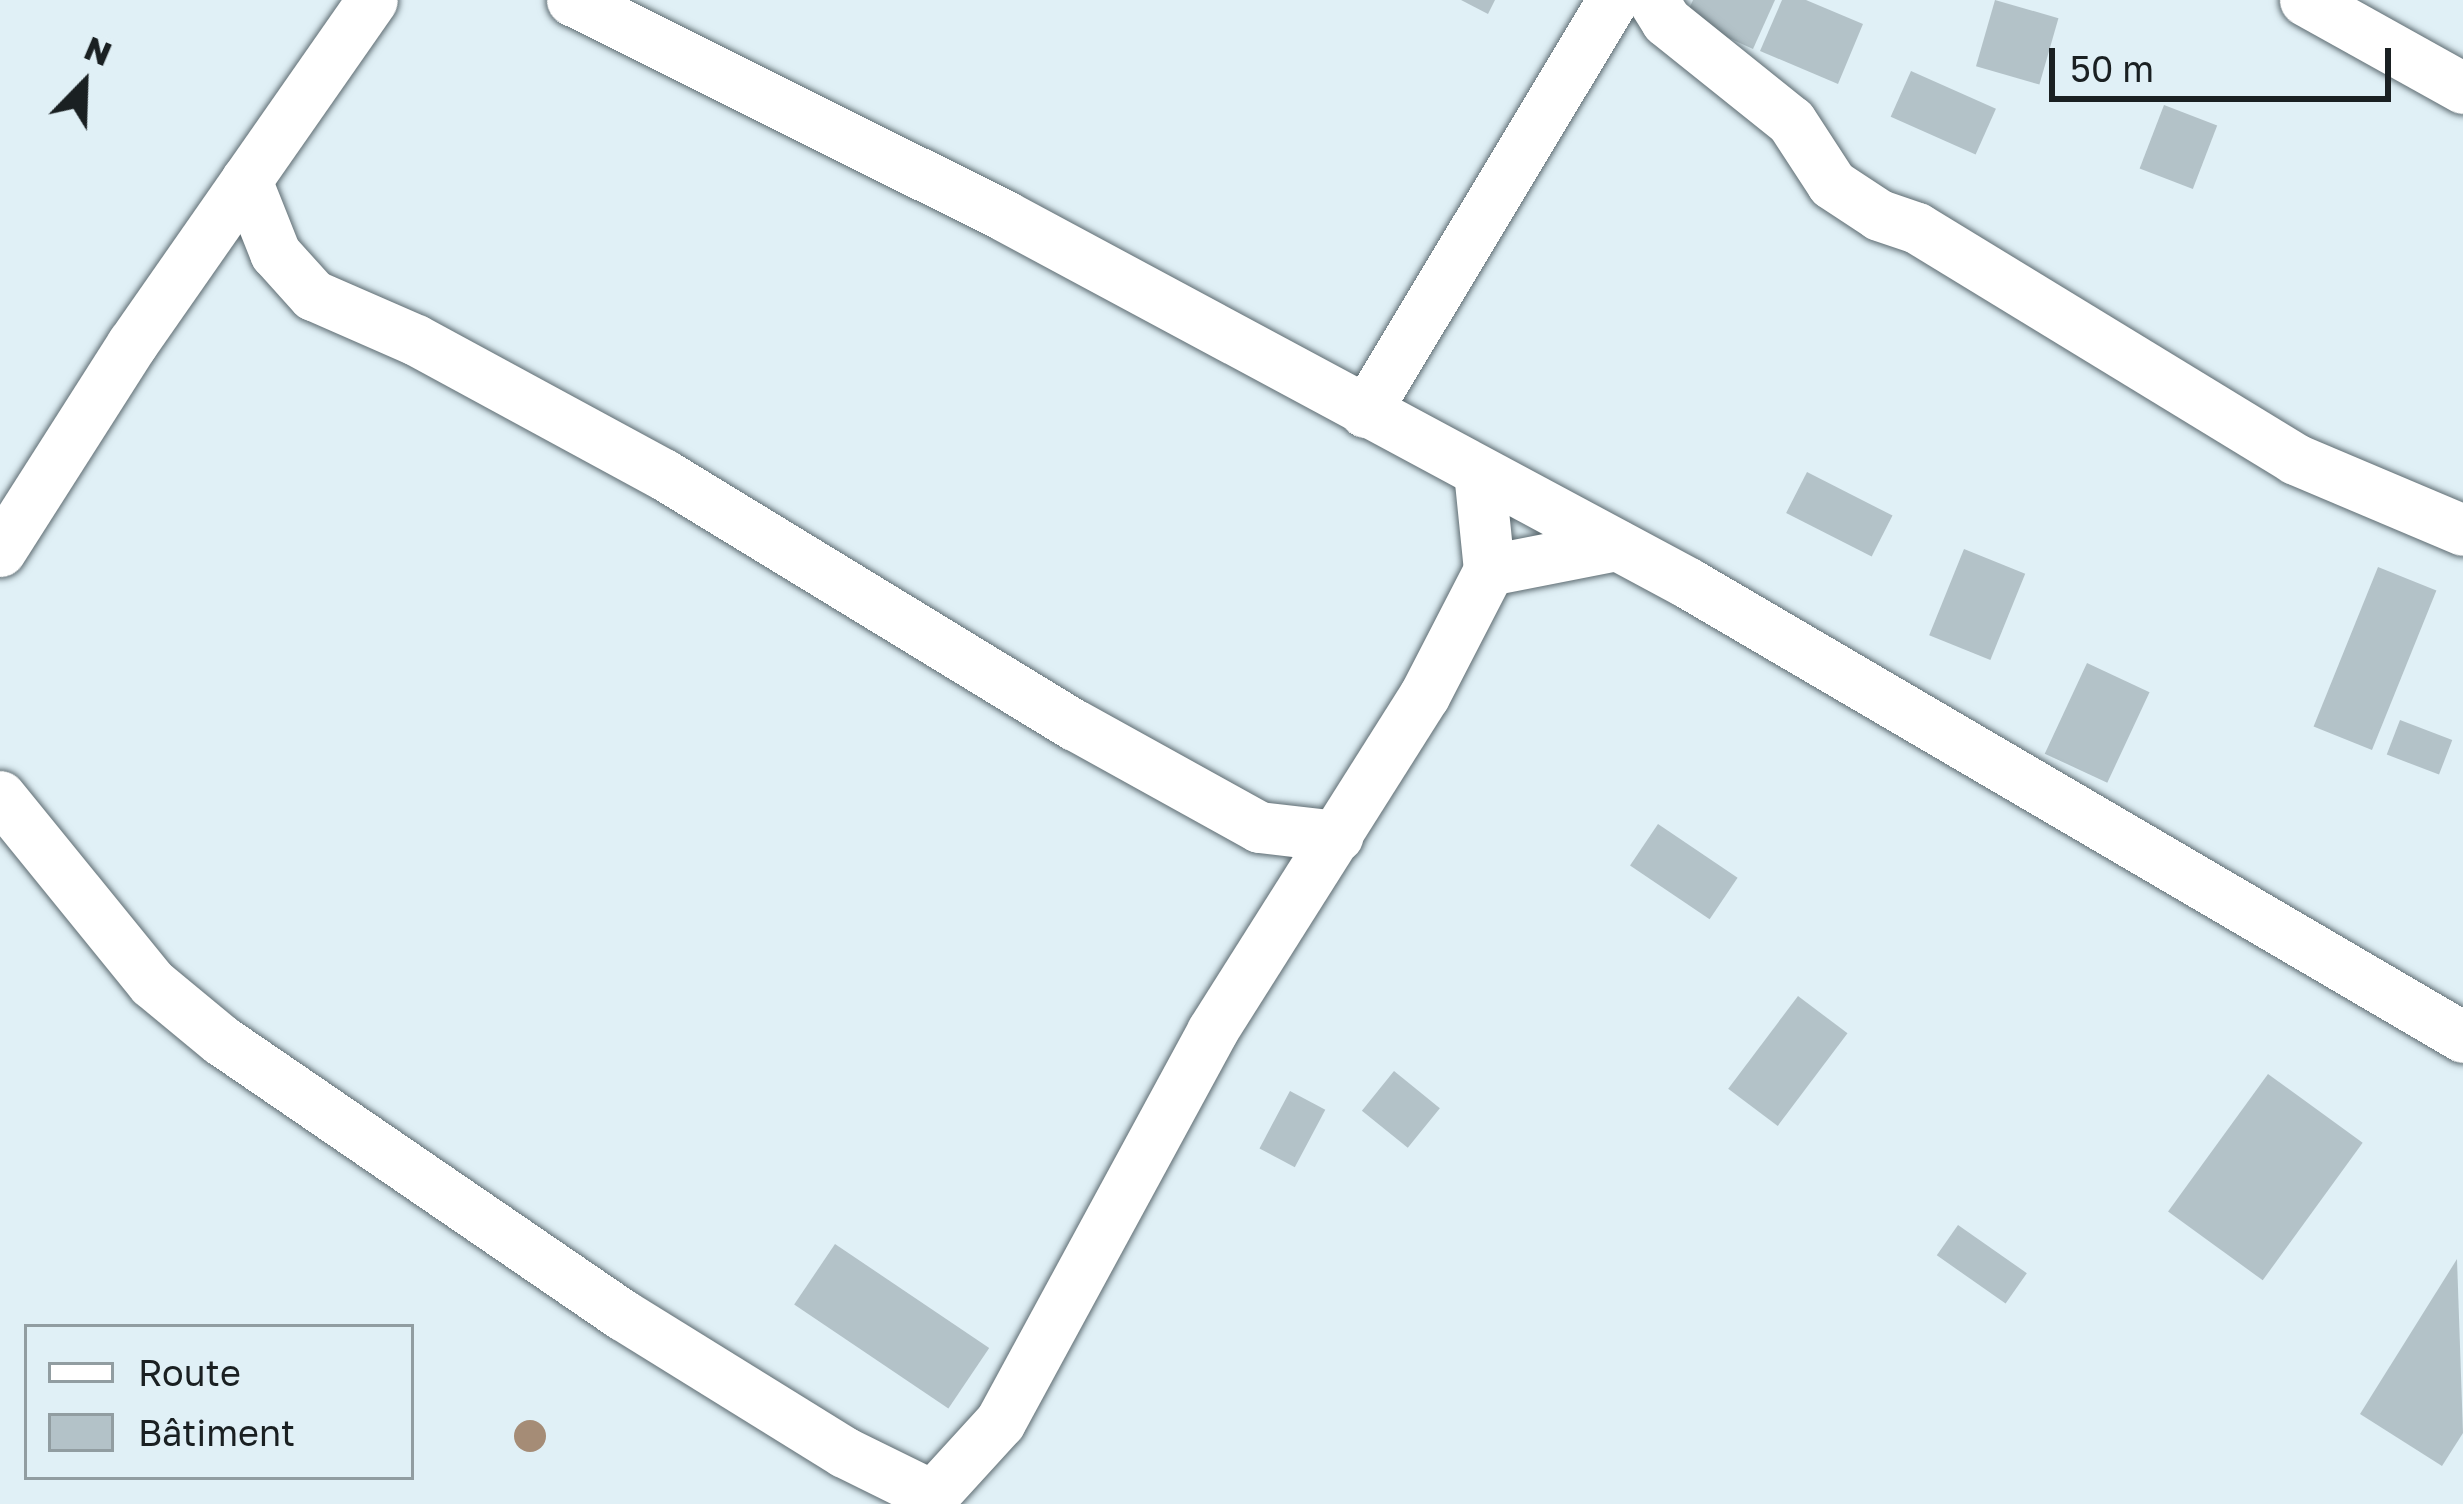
<!DOCTYPE html>
<html>
<head>
<meta charset="utf-8">
<style>
	body { margin:0 }
	#map { position:relative; width:2463px; height:1504px; overflow:hidden; background:#e0f0f6; font-family:"Golos Text",sans-serif }
	div>[style] { position:absolute }
	[style*='--x'] { left:calc(var(--x)*1px); top:calc(var(--y)*1px); width:calc(var(--w)*1px); rotate:calc(var(--a)*1deg) }
	.building>* { inset:0; background:#b3c2c8; transform-origin:0 0 }
	.roads { filter:drop-shadow(0 0 3px #5d6b71) drop-shadow(0 0 3px #5d6b71) }
	.minor>* { height:51px; margin:-25.5px; padding:0 25.5px; transform-origin:25.5px; border-radius:25.5px; background:#fff }
	.trees>* { width:32px; height:32px; margin:-16px; border-radius:50%; background:#a58c76 }
	span { translate:-50% -50%; white-space:nowrap; text-align:center; line-height:1.15; -webkit-text-stroke:12px #e0f0f6; paint-order:stroke }
	.legend { position:absolute; left:24px; top:1324px; width:390px; height:156px; box-sizing:border-box; background:#e0f0f6; border:3px solid #919da1; margin:0; padding:15px 21px; list-style:none; font-size:36px; color:#1a2022 }
	.legend li { display:flex; align-items:center; gap:24px; height:60px }
	.legend b { width:60px; border:3px solid #919da1 }
	.north { position:absolute; left:24px; top:24px; width:120px; height:120px; -webkit-text-stroke:9px #e0f0f6; paint-order:stroke; rotate:23deg; font-size:33px; font-weight:700; line-height:48px; text-align:center; color:#1a2022 }
	.north::after { content:''; display:block; margin:auto; width:42px; height:54px; background:#1a2022; clip-path:polygon(50% 0,100% 100%,50% 72%,0 100%) }
	.scale { position:absolute; left:2049px; top:48px; width:342px; height:54px; box-sizing:border-box; border:6px solid #1a2022; border-top:0; padding-left:15px; font-size:36px; line-height:42px; white-space:nowrap; color:#1a2022; -webkit-text-stroke:9px #e0f0f6; paint-order:stroke }
</style>
</head>
<body>
<div id="map">
	<div class="building">
		<i style="clip-path:polygon(1461px 0,1495px 0,1488px 14px)"></i>
		<i style="clip-path:polygon(1693px 0,1775px 0,1753px 49px,1685px 18px)"></i>
		<i style="clip-path:polygon(1782px 0,1806px 0,1863px 24px,1838px 84px,1760px 51px)"></i>
		<i style="left:1995px;top:0;width:66px;height:69px;rotate:16deg"></i>
		<i style="left:1911px;top:71px;width:93px;height:50px;rotate:24deg"></i>
		<i style="left:2164px;top:105px;width:57px;height:68px;rotate:21deg"></i>
		<i style="left:1807px;top:472px;width:96px;height:46px;rotate:27deg"></i>
		<i style="left:1964px;top:549px;width:66px;height:93px;rotate:22deg"></i>
		<i style="left:2378px;top:567px;width:63px;height:172px;rotate:22deg"></i>
		<i style="left:2087px;top:663px;width:69px;height:100px;rotate:25deg"></i>
		<i style="left:2400px;top:720px;width:56px;height:37px;rotate:21deg"></i>
		<i style="left:1658px;top:824px;width:96px;height:50px;rotate:34deg"></i>
		<i style="left:1798px;top:996px;width:62px;height:116px;rotate:37deg"></i>
		<i style="left:1394px;top:1071px;width:59px;height:51px;rotate:39deg"></i>
		<i style="left:2268px;top:1074px;width:117px;height:170px;rotate:36deg"></i>
		<i style="left:1290px;top:1091px;width:40px;height:65px;rotate:28deg"></i>
		<i style="left:1958px;top:1225px;width:84px;height:37px;rotate:35deg"></i>
		<i style="left:835px;top:1244px;width:186px;height:73px;rotate:34deg"></i>
		<i style="clip-path:polygon(2457px 1259px,2463px 1433px,2442px 1466px,2360px 1414px)"></i>
	</div>
	<div class="roads">
		<div class="minor">
			<i style="--x:572;--y:0;--w:484;--a:26.5"></i>
			<i style="--x:1005;--y:216;--w:775;--a:28.25"></i>
			<i style="--x:1688;--y:583;--w:898;--a:30.36"></i>
			<i style="--x:1653;--y:0;--w:25;--a:58"></i>
			<i style="--x:1666;--y:21;--w:160;--a:38.7"></i>
			<i style="--x:1791;--y:121;--w:75;--a:56.9"></i>
			<i style="--x:1832;--y:184;--w:56;--a:33.4"></i>
			<i style="--x:1879;--y:215;--w:40;--a:18.9"></i>
			<i style="--x:1917;--y:228;--w:443;--a:31.4"></i>
			<i style="--x:2295;--y:459;--w:182;--a:22.9"></i>
			<i style="--x:2305;--y:0;--w:181;--a:29.1"></i>
			<i style="--x:246;--y:180;--w:79;--a:68.3"></i>
			<i style="--x:275;--y:253;--w:57;--a:47.9"></i>
			<i style="--x:313;--y:295;--w:112;--a:23.6"></i>
			<i style="--x:416;--y:340;--w:281;--a:28.5"></i>
			<i style="--x:663;--y:474;--w:482;--a:31.4"></i>
			<i style="--x:1075;--y:725;--w:210;--a:29"></i>
			<i style="--x:1259;--y:827;--w:79;--a:6.6"></i>
			<i style="--x:1365;--y:412;--w:481;--a:-59"></i>
			<i style="--x:0;--y:551;--w:246;--a:-57.5"></i>
			<i style="--x:132;--y:344;--w:419;--a:-55.1"></i>
			<i style="--x:1489;--y:570;--w:130;--a:-11.1"></i>
			<i style="--x:0;--y:796;--w:241;--a:50.9"></i>
			<i style="--x:152;--y:983;--w:89;--a:39.6"></i>
			<i style="--x:221;--y:1040;--w:487;--a:34.4"></i>
			<i style="--x:623;--y:1315;--w:260;--a:31.8"></i>
			<i style="--x:844;--y:1452;--w:97;--a:26.3"></i>
			<i style="--x:925;--y:1504;--w:111;--a:-47.6"></i>
			<i style="--x:1000;--y:1422;--w:445;--a:-61.5"></i>
			<i style="--x:1212;--y:1031;--w:396;--a:-57.7"></i>
			<i style="--x:1424;--y:696;--w:142;--a:-62.7"></i>
			<i style="--x:1489;--y:570;--w:99;--a:-95.8"></i>
		</div>
	</div>
	<div class="trees">
		<i style="left:530px;top:1436px"></i>
	</div>
	<ul class="legend">
	<li><b style="height:15px;background:#fff"></b>Route</li>
	<li><b style="height:33px;background:#b3c2c8"></b>Bâtiment</li>
	</ul>
	<div class="north">N</div>
	<div class="scale">50 m</div>
</div>
</body>
</html>
